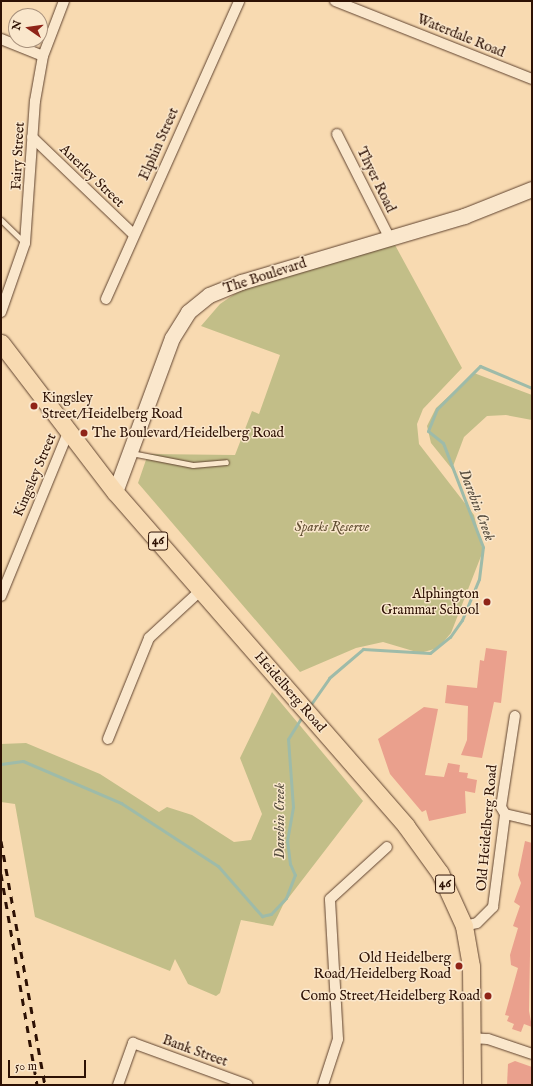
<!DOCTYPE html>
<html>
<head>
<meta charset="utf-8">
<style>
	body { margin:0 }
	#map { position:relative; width:533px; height:1086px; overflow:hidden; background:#f8dab1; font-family:"IM FELL English",serif }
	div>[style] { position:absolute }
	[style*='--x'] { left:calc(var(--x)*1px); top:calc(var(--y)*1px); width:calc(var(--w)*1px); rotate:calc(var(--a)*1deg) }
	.green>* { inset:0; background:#c2be88 }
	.stream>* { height:3px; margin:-1.5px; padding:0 1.5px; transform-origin:1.5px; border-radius:1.5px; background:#9ebba9 }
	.building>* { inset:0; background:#eaa08d }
	.roads { filter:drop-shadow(0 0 1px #60432f) drop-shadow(0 0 1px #60432f) }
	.lane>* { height:5px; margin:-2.5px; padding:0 2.5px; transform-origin:2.5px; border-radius:2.5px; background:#fae7cc }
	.street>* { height:10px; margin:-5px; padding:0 5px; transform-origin:5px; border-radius:5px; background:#fae7cc }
	.secondary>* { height:15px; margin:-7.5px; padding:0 7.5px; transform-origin:7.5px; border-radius:7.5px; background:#fae7cc }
	.primary>* { height:17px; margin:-8.5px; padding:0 8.5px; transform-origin:8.5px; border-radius:8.5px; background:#f8dab1 }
	.rail>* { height:3px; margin-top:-1.5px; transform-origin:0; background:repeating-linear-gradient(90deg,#2d1104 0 7px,transparent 0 14px) }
	.dots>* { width:11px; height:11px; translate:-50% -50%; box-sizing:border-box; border:2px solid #fae7cc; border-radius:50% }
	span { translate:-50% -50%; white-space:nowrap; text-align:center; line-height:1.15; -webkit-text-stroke:3px #fae7cc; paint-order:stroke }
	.shield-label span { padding:1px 3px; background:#fae7cc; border:1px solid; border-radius:3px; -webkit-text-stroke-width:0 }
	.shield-label { font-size:13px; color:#2d1104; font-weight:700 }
	.street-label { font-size:14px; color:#2d1104 }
	.poi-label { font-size:14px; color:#2d1104 }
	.left { translate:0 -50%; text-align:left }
	.right { translate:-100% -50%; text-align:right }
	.park-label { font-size:14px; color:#614e32; font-style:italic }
	.water-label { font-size:15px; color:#554c3e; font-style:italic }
	.frame { position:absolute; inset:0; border:2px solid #2d1104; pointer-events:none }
	.north { position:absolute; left:8px; top:8px; width:40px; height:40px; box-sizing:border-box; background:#fae7cc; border:1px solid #a8917c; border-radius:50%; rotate:283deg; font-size:11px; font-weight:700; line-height:16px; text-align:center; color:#2d1104 }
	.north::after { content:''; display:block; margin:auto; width:14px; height:18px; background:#8f2418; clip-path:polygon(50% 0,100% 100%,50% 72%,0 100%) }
	.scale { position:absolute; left:8px; top:1060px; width:78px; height:18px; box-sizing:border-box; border:2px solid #2d1104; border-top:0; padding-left:5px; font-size:12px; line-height:14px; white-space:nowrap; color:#2d1104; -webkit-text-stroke:3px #fae7cc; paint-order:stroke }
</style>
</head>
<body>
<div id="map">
	<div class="green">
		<i style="clip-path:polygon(395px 245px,462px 368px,423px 409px,417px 424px,419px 444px,474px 515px,483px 551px,451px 633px,438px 648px,420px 653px,383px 642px,356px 648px,300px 672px,138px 483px,148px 454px,235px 455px,252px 411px,259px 414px,280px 355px,201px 326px,220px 304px,245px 287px)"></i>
		<i style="clip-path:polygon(474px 373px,532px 395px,532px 420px,506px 415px,487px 416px,464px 437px,452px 469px,431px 443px,427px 426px,436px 408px)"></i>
		<i style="clip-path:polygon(272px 692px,363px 801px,283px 905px,273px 926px,241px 920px,220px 993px,216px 996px,188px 984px,175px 959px,170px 971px,35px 917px,15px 804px,1px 802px,1px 744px,26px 743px,100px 774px,159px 812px,167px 807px,192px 815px,234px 842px,251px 840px,262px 814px,240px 758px)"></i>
	</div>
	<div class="stream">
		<i style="--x:309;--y:707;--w:35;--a:-55"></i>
		<i style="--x:329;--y:678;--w:45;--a:-40.5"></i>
		<i style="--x:363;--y:649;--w:67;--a:3.4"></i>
		<i style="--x:430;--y:653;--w:26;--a:-39"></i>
		<i style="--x:450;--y:637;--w:21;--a:-55"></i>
		<i style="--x:462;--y:620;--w:44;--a:-67.5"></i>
		<i style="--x:479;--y:579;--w:32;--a:-83"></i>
		<i style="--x:483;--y:547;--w:111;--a:-111"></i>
		<i style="--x:443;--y:443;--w:19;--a:-141"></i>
		<i style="--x:428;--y:431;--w:24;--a:-68"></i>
		<i style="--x:437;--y:409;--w:61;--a:-45"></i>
		<i style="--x:480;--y:366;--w:56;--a:22.9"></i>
		<i style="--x:1;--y:764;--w:22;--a:-8"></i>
		<i style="--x:23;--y:761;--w:107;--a:23.2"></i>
		<i style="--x:121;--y:803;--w:116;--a:33"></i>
		<i style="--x:218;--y:866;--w:67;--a:48.7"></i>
		<i style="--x:262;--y:916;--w:9;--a:-13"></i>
		<i style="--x:271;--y:914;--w:22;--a:-47"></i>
		<i style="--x:286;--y:898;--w:25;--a:-69"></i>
		<i style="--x:295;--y:875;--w:12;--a:-114"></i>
		<i style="--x:290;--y:864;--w:23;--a:-97"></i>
		<i style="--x:287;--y:841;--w:35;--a:-80"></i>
		<i style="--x:293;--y:807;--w:68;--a:-94.2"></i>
		<i style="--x:288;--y:739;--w:26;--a:-58"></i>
	</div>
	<div class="building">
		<i style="clip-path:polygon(486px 648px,507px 651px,501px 703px,494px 702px,482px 758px,461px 755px,467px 740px,468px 706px,445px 703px,447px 685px,477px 688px,480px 660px,484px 661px)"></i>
		<i style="clip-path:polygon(424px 707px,438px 709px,425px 775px,444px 777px,448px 763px,460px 765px,459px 772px,468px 773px,467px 778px,477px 780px,475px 793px,465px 791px,466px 813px,429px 821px,426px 810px,422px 812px,390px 774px,378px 739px)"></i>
		<i style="clip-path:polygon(525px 841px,532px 843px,529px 1011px,532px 1027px,524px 1024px,521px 1032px,512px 1029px,514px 1024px,507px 1021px,509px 1016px,505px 1015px,518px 968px,511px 965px,510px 955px,518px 928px,513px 926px,520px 906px,514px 902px,521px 883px,518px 875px)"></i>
		<i style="clip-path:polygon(515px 1061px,532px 1067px,532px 1085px,507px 1085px,508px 1064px)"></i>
	</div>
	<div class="roads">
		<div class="lane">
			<i style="--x:1;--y:220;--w:33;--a:44"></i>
			<i style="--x:131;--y:453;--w:63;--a:11"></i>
			<i style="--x:193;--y:465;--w:33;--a:-5"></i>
		</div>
		<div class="street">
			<i style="--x:335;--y:1;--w:212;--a:21.6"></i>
			<i style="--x:1;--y:39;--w:45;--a:22"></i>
			<i style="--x:337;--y:134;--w:118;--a:63.2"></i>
			<i style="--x:32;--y:137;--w:140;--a:43.8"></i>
			<i style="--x:106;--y:299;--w:326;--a:-65.9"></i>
			<i style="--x:1;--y:312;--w:73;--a:-70.8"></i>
			<i style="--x:25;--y:243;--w:142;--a:-86"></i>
			<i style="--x:35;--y:101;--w:46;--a:-79.9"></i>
			<i style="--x:43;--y:56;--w:59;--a:-69.1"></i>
			<i style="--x:1;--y:596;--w:176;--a:-67.7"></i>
			<i style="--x:108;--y:739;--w:109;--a:-67.9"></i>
			<i style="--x:149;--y:638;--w:69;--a:-42.7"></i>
			<i style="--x:505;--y:814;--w:8;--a:-120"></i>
			<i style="--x:501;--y:807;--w:92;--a:-81.3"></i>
			<i style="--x:505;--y:814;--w:28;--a:13"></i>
			<i style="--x:464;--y:926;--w:13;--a:-13"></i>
			<i style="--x:477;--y:923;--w:23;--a:-45"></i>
			<i style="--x:493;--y:907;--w:94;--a:-82.6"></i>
			<i style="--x:472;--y:1038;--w:16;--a:4"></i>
			<i style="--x:488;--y:1039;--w:46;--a:18.8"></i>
			<i style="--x:118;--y:1085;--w:45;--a:-70.3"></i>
			<i style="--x:133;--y:1043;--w:122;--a:20.1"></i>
			<i style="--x:323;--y:1085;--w:48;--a:-71.9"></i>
			<i style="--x:338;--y:1039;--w:140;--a:-93.3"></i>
			<i style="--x:330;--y:899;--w:77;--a:-42.4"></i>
		</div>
		<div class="secondary">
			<i style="--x:115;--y:492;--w:164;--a:-69.7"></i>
			<i style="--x:172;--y:338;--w:31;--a:-58"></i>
			<i style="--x:188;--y:312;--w:27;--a:-39"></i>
			<i style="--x:209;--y:295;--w:35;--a:-22"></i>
			<i style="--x:241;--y:282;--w:233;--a:-16.5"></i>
			<i style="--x:464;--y:216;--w:73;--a:-21.7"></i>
		</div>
		<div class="primary">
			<i style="--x:1;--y:343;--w:188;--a:52.6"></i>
			<i style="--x:115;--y:492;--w:443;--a:48.9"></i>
			<i style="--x:406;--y:826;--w:58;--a:54.1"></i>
			<i style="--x:440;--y:873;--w:58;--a:65.6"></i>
			<i style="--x:464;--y:926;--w:41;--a:80.1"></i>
			<i style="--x:471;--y:966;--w:119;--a:89.5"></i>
		</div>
	</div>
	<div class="rail">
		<i style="--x:1;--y:841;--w:248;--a:79.8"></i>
		<i style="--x:1;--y:874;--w:214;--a:80.3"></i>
	</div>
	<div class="dots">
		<i style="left:34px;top:406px;background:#8f2418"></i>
		<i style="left:84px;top:433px;background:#8f2418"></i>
		<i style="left:487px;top:602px;background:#8f2418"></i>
		<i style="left:459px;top:966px;background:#8f2418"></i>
		<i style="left:488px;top:996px;background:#8f2418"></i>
	</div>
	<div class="shield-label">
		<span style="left:158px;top:541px">46</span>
		<span style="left:445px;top:884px">46</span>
	</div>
	<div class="street-label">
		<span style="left:461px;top:36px;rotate:22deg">Waterdale Road</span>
		<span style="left:159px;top:144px;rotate:-66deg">Elphin Street</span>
		<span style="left:18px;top:156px;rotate:-87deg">Fairy Street</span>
		<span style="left:92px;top:176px;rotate:44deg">Anerley Street</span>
		<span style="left:376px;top:180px;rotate:64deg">Thyer Road</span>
		<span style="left:265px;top:276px;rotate:-18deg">The Boulevard</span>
		<span style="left:35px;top:475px;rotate:-67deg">Kingsley Street</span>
		<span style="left:290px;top:692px;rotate:49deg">Heidelberg Road</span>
		<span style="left:487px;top:828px;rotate:-85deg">Old Heidelberg Road</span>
		<span style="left:195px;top:1051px;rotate:20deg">Bank Street</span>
	</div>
	<div class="poi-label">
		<span class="left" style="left:42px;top:406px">Kingsley<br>Street/Heidelberg Road</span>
		<span class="left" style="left:92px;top:433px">The Boulevard/Heidelberg Road</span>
		<span class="right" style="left:479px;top:602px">Alphington<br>Grammar School</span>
		<span class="right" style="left:451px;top:966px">Old Heidelberg<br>Road/Heidelberg Road</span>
		<span class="right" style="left:480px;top:996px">Como Street/Heidelberg Road</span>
	</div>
	<div class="park-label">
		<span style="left:332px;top:527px">Sparks Reserve</span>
	</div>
	<div class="water-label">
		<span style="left:477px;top:505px;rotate:69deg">Darebin Creek</span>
		<span style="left:280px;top:821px;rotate:-90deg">Darebin Creek</span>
	</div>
	<div class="frame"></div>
	<div class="north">N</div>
	<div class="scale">50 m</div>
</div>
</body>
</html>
